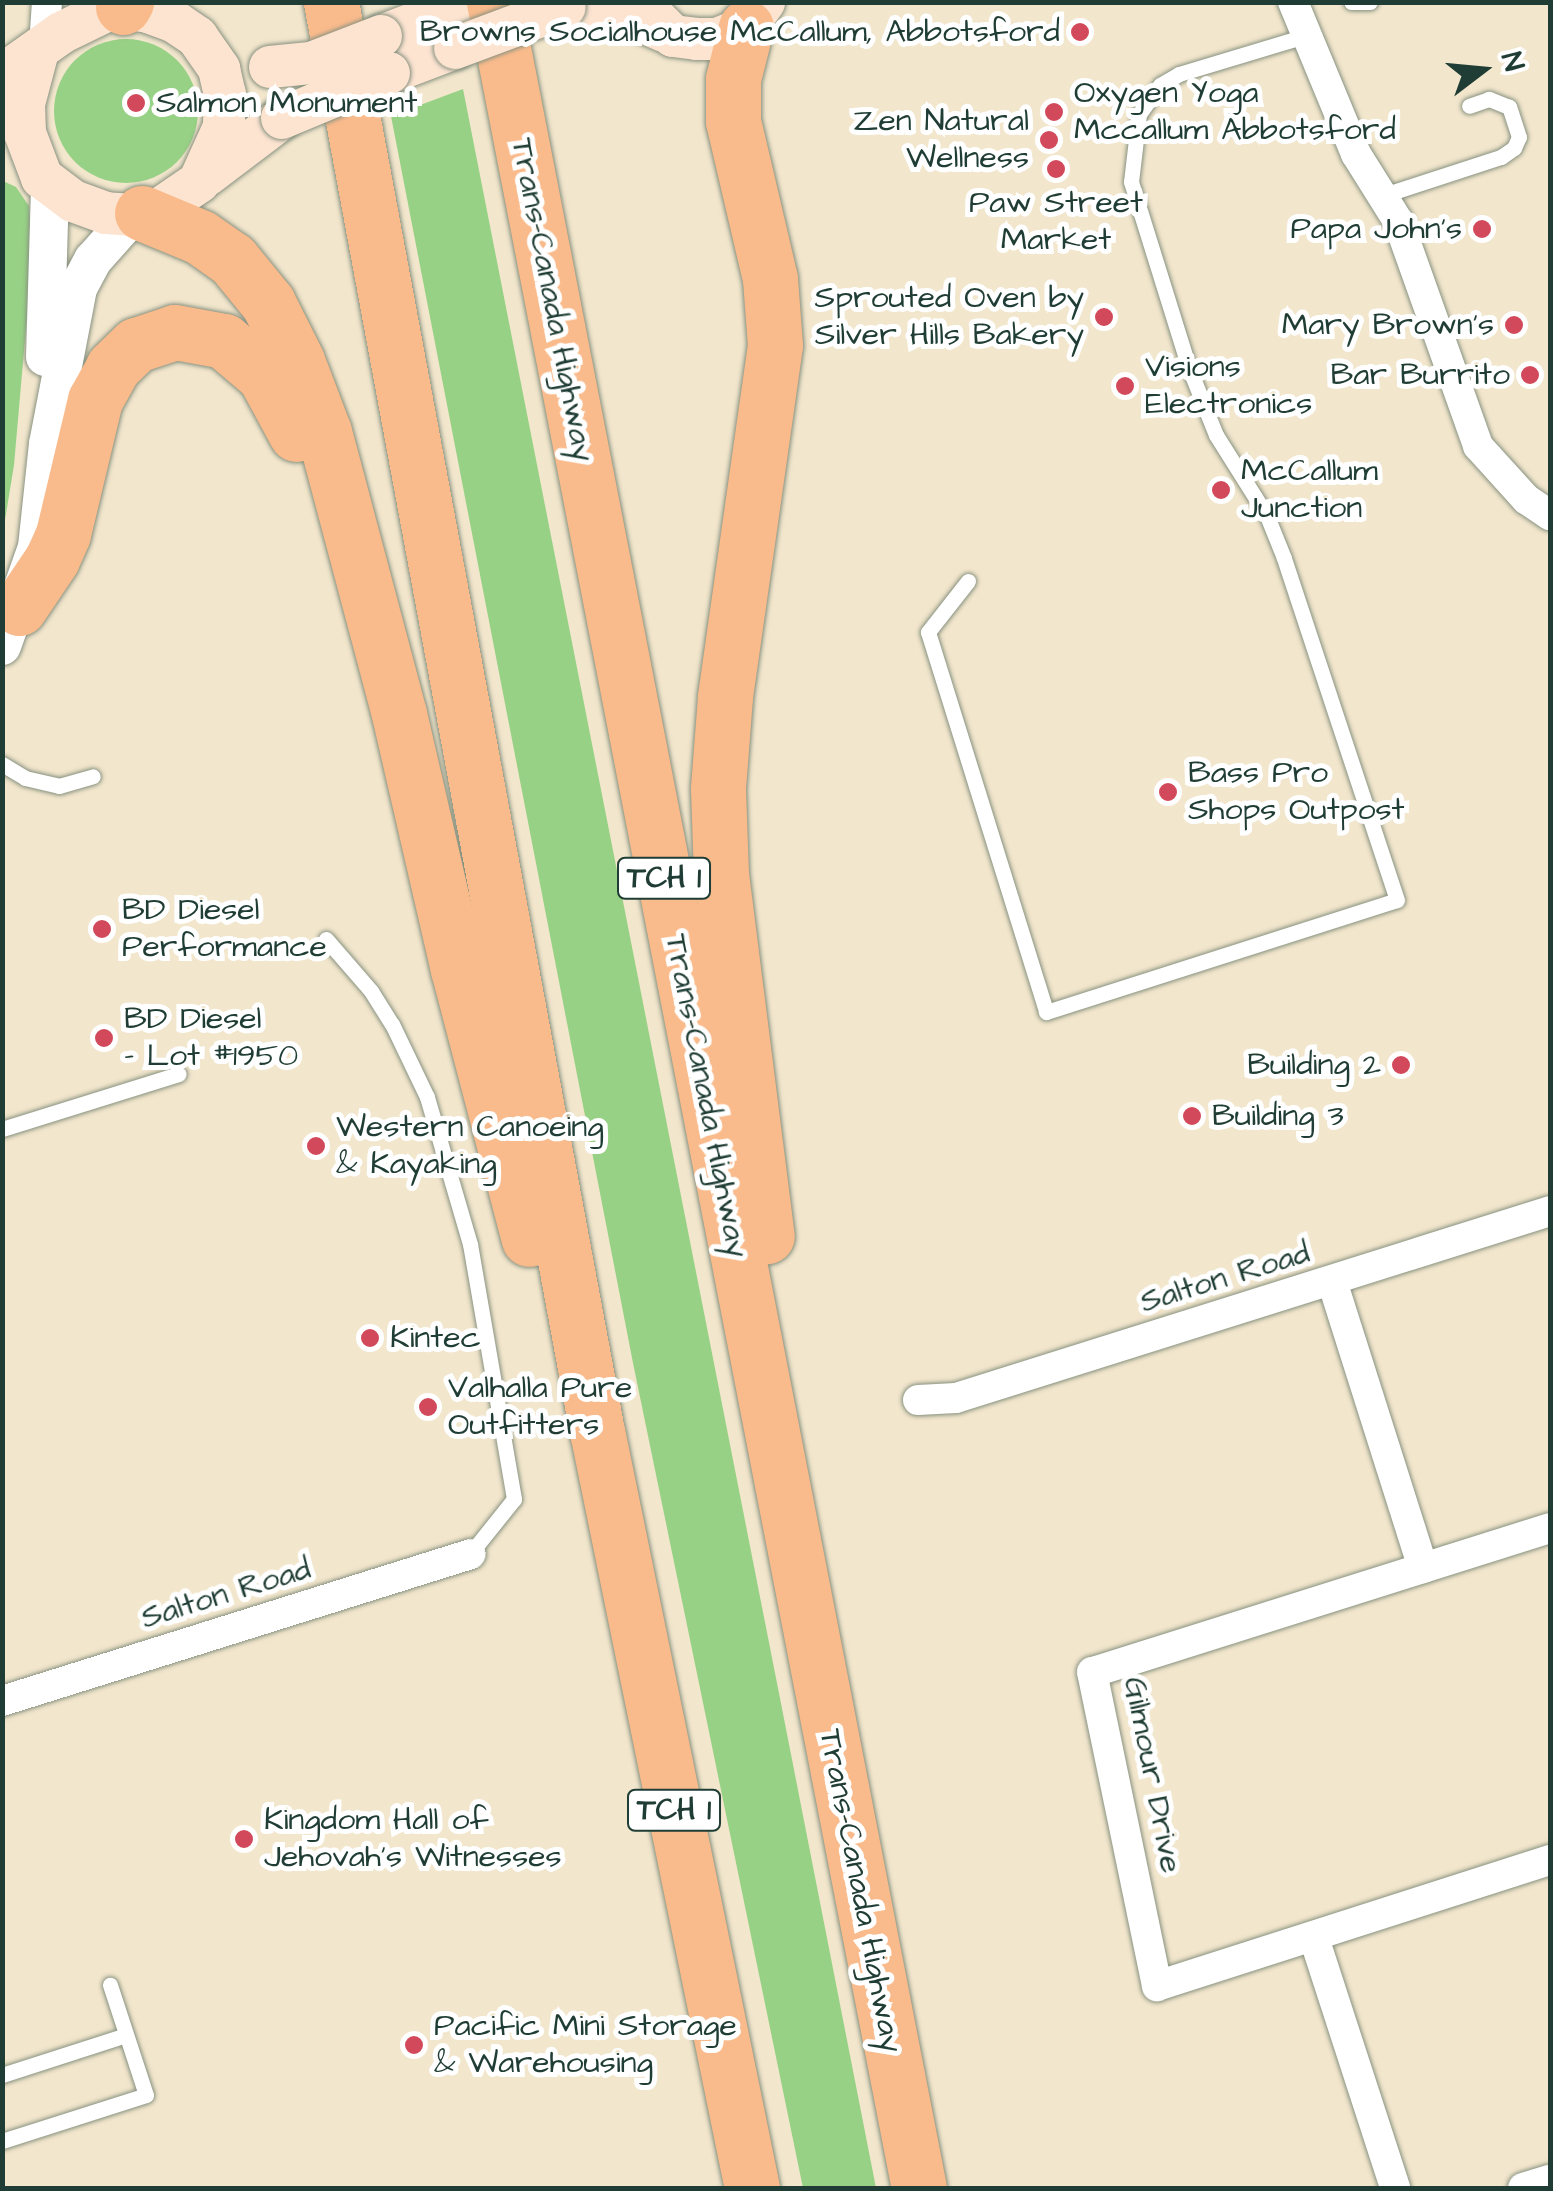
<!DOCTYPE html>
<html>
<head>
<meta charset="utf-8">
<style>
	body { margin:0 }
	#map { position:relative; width:1553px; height:2191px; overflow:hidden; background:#f2e6cc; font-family:"Architects Daughter",sans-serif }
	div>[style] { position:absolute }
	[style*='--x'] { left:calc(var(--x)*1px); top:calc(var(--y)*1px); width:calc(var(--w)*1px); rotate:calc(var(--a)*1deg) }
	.green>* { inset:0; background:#97d185 }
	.round { border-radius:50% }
	.roads { filter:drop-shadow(0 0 2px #889280) drop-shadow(0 0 2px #889280) }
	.service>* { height:15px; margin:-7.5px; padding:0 7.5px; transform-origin:7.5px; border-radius:7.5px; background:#fff }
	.minor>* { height:30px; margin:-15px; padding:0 15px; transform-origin:15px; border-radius:15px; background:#fff }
	.tertiary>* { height:38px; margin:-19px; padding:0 19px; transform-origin:19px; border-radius:19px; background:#fff }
	.secondary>* { height:42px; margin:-21px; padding:0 21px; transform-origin:21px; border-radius:21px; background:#fde4d1 }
	.motorway>* { height:55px; margin:-27.5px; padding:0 27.5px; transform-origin:27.5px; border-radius:27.5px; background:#fabb8c }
	.bridges { filter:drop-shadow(0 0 2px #889280) drop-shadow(0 0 2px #889280) }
	.secondary-bridge>* { height:42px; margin:-21px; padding:0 21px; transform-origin:21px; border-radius:21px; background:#fde4d1 }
	.dots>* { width:28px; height:28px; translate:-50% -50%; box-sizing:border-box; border:5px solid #fff; border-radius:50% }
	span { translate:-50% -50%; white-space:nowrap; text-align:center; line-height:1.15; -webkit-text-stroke:10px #fff; paint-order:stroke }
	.shield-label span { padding:2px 8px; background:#fff; border:2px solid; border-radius:8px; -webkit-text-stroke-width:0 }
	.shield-label { font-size:30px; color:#1f3d34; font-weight:700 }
	.poi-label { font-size:32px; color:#1f3d34 }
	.right { translate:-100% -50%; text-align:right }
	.left { translate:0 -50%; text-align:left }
	.street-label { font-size:32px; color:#1f3d34 }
	.frame { position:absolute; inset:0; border:5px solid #1f3d34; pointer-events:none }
	.north { position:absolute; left:1433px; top:20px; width:100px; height:100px; -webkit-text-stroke:8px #fff; paint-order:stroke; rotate:74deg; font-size:28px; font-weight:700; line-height:40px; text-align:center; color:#1f3d34 }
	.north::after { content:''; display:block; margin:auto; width:35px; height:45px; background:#1f3d34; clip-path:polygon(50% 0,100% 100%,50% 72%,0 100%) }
</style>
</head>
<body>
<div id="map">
	<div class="green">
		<i class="round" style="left:54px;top:39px;width:144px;height:144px"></i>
		<i style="clip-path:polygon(463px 89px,787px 1734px,876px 2188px,803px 2188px,633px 1363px,391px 116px)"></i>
		<i style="clip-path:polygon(3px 181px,16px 187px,29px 206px,32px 259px,14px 465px,3px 532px)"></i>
	</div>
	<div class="roads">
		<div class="service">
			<i style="--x:1351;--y:2;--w:19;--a:0"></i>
			<i style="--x:1384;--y:195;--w:123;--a:-18"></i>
			<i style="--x:1501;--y:157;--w:16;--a:-35"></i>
			<i style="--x:1514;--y:148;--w:12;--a:-66"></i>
			<i style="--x:1519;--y:137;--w:32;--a:-108"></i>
			<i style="--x:1509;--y:107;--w:22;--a:-158"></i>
			<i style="--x:1489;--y:99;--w:21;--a:161"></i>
			<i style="--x:968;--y:581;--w:65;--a:128.1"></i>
			<i style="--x:928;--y:632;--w:398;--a:72.7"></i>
			<i style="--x:1046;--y:1012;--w:368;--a:-17.7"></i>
			<i style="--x:1397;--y:900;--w:360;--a:-108.3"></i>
			<i style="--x:1284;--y:558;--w:45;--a:-112"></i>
			<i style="--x:1267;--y:516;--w:96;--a:-122.2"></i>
			<i style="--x:1216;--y:435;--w:72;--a:-111.9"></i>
			<i style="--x:1189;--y:368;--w:195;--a:-107.3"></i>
			<i style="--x:1131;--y:182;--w:68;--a:-83.3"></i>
			<i style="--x:1139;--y:114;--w:36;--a:-54"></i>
			<i style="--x:1160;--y:85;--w:22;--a:-30"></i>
			<i style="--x:1179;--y:74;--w:135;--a:-16.8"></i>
			<i style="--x:2;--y:764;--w:27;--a:31"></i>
			<i style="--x:25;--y:778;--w:35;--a:13"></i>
			<i style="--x:59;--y:786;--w:35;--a:-16"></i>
			<i style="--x:326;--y:939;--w:69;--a:49.1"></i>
			<i style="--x:371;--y:991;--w:39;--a:58"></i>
			<i style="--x:392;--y:1024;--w:81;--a:64.4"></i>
			<i style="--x:427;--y:1097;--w:153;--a:73.7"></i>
			<i style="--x:470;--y:1244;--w:259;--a:80.2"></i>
			<i style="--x:514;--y:1499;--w:70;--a:128.7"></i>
			<i style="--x:2;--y:1129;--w:185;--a:-17.3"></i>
			<i style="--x:2;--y:2075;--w:130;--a:-17.9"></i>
			<i style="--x:2;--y:2141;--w:151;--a:-17.7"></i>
			<i style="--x:146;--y:2095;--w:116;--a:-108.1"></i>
		</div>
		<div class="minor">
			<i style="--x:1293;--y:2;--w:165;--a:67.5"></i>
			<i style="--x:1356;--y:154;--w:79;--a:57.9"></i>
			<i style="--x:1398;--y:221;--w:239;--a:70.4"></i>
			<i style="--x:1478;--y:446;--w:72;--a:47.8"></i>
			<i style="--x:1526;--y:499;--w:29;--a:34"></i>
			<i style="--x:44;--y:46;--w:44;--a:-86.1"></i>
			<i style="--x:1332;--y:1281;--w:301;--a:72.4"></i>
			<i style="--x:918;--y:1400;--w:38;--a:-3"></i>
			<i style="--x:956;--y:1398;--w:623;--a:-17.47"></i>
			<i style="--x:1550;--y:1528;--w:480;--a:162.5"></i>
			<i style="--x:1092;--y:1672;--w:321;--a:78.3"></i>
			<i style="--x:1157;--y:1986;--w:413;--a:-17.8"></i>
			<i style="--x:2;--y:1701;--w:491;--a:-17.4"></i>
			<i style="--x:1314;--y:1938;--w:263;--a:72"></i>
			<i style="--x:1523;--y:2188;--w:28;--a:-17"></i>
		</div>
		<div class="tertiary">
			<i style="--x:45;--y:357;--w:173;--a:-88.3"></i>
			<i style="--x:2;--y:646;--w:105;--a:-70.5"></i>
			<i style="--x:37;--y:547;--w:104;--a:-83.9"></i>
			<i style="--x:48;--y:444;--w:159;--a:-79.1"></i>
			<i style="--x:78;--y:288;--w:32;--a:-62"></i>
			<i style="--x:93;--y:260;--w:60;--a:-48.4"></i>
		</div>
		<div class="secondary">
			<i style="--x:639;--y:2;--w:48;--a:45"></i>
			<i style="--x:673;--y:36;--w:24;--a:7"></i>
			<i style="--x:697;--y:39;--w:20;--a:0"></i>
			<i style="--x:717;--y:39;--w:31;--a:-22"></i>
			<i style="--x:746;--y:27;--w:31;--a:-54"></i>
			<i style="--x:565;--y:7;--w:48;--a:2.4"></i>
			<i style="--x:613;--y:9;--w:56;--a:23.3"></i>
			<i style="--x:381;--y:36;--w:96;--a:-20.7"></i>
			<i style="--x:389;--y:73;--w:71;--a:-20.7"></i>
			<i style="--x:2;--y:75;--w:72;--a:-35.4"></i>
			<i style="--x:61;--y:33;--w:59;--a:-26.1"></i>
			<i style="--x:114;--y:7;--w:34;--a:8"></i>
			<i style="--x:148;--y:12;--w:29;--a:20"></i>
			<i style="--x:175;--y:22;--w:27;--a:34"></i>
			<i style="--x:197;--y:37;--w:39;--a:55"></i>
			<i style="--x:219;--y:69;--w:26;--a:77"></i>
			<i style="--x:225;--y:94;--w:33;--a:92"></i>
			<i style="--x:224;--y:127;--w:60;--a:114.4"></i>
			<i style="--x:199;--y:182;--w:46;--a:145.6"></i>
			<i style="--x:161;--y:208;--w:29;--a:166"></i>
			<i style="--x:133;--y:215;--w:27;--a:-176"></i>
			<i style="--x:106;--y:213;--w:35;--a:-160"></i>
			<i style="--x:73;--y:201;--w:39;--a:-143"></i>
			<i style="--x:42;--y:178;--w:48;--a:-110.7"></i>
			<i style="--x:25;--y:133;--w:29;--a:-92"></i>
			<i style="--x:24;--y:104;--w:55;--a:-75.2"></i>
			<i style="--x:207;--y:175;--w:94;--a:-37.2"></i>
		</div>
		<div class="motorway">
			<i style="--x:331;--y:2;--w:1454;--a:79.46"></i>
			<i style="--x:597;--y:1431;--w:773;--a:78.43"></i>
			<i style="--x:494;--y:2;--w:2227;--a:79"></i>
			<i style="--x:123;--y:7;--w:6;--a:-59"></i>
			<i style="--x:746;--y:27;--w:54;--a:104"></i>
			<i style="--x:733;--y:79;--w:42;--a:90"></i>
			<i style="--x:733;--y:121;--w:162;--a:76.8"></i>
			<i style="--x:770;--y:279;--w:66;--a:85.7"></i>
			<i style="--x:775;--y:345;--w:356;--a:98.1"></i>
			<i style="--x:725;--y:697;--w:92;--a:94.4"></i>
			<i style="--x:718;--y:789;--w:85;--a:88"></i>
			<i style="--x:721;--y:874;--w:365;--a:82.8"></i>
			<i style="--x:142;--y:213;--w:63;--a:22.5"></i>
			<i style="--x:200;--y:237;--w:39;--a:35"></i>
			<i style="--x:232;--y:259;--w:57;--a:50.7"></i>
			<i style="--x:268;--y:303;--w:65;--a:63.4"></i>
			<i style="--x:297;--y:361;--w:76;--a:69.2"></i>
			<i style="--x:324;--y:432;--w:292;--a:75.1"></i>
			<i style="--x:399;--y:714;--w:262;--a:77"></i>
			<i style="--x:458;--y:969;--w:279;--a:75.3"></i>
			<i style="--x:19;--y:608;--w:59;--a:-56"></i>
			<i style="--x:52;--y:559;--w:27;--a:-66"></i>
			<i style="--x:63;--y:534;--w:138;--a:-76.6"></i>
			<i style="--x:95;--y:400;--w:38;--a:-61"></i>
			<i style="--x:113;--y:367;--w:32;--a:-44"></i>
			<i style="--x:136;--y:345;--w:41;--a:-18.4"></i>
			<i style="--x:175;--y:332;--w:50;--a:10.4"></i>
			<i style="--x:224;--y:341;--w:52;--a:40.4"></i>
			<i style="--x:264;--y:375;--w:67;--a:61.5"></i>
		</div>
	</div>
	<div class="bridges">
		<div class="secondary-bridge">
			<i style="--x:455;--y:48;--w:117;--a:-20.4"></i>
			<i style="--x:270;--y:67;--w:41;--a:-5.6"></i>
			<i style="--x:311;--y:63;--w:75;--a:-21.1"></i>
			<i style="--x:282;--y:118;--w:116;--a:-22.8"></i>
		</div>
	</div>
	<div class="dots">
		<i style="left:1080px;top:32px;background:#d1495b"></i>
		<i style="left:136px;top:103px;background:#d1495b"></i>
		<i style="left:1054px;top:112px;background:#d1495b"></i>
		<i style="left:1049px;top:140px;background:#d1495b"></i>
		<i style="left:1056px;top:169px;background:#d1495b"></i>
		<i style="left:1482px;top:229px;background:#d1495b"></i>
		<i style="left:1104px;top:317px;background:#d1495b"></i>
		<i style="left:1514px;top:325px;background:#d1495b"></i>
		<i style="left:1530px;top:375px;background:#d1495b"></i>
		<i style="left:1125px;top:386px;background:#d1495b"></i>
		<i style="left:1221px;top:490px;background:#d1495b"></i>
		<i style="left:1168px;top:792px;background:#d1495b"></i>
		<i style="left:102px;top:929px;background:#d1495b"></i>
		<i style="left:104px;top:1038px;background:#d1495b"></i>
		<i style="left:1401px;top:1065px;background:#d1495b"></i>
		<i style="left:1192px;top:1116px;background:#d1495b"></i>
		<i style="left:316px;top:1146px;background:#d1495b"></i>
		<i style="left:370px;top:1338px;background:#d1495b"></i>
		<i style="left:428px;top:1407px;background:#d1495b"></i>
		<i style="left:244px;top:1839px;background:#d1495b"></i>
		<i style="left:414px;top:2045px;background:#d1495b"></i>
	</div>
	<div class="shield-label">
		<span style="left:664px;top:878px">TCH 1</span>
		<span style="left:674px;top:1810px">TCH 1</span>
	</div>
	<div class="poi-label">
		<span class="right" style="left:1060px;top:32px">Browns Socialhouse McCallum, Abbotsford</span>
		<span class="left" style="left:1074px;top:112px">Oxygen Yoga<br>Mccallum Abbotsford</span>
		<span class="left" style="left:156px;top:103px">Salmon Monument</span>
		<span class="right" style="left:1029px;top:140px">Zen Natural<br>Wellness</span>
		<span style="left:1056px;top:222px">Paw Street<br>Market</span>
		<span class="right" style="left:1462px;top:229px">Papa John's</span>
		<span class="right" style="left:1084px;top:317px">Sprouted Oven by<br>Silver Hills Bakery</span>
		<span class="right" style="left:1494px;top:325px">Mary Brown's</span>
		<span class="left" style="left:1145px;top:386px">Visions<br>Electronics</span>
		<span class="right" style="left:1510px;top:375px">Bar Burrito</span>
		<span class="left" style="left:1241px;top:490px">McCallum<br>Junction</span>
		<span class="left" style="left:1188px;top:792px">Bass Pro<br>Shops Outpost</span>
		<span class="left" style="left:122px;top:929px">BD Diesel<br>Performance</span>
		<span class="left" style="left:124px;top:1038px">BD Diesel<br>- Lot #1950</span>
		<span class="right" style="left:1381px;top:1065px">Building 2</span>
		<span class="left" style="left:1212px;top:1116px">Building 3</span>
		<span class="left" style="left:336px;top:1146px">Western Canoeing<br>&amp; Kayaking</span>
		<span class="left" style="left:390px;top:1338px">Kintec</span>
		<span class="left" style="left:448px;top:1407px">Valhalla Pure<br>Outfitters</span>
		<span class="left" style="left:264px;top:1839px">Kingdom Hall of<br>Jehovah's Witnesses</span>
		<span class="left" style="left:434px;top:2045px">Pacific Mini Storage<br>&amp; Warehousing</span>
	</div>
	<div class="street-label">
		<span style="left:552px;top:300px;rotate:79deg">Trans-Canada Highway</span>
		<span style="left:706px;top:1096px;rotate:79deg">Trans-Canada Highway</span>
		<span style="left:1225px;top:1278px;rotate:-17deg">Salton Road</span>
		<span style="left:226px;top:1594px;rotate:-17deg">Salton Road</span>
		<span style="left:1152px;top:1775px;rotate:79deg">Gilmour Drive</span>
		<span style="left:860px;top:1891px;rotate:79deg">Trans-Canada Highway</span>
	</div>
	<div class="frame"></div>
	<div class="north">N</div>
</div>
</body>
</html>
